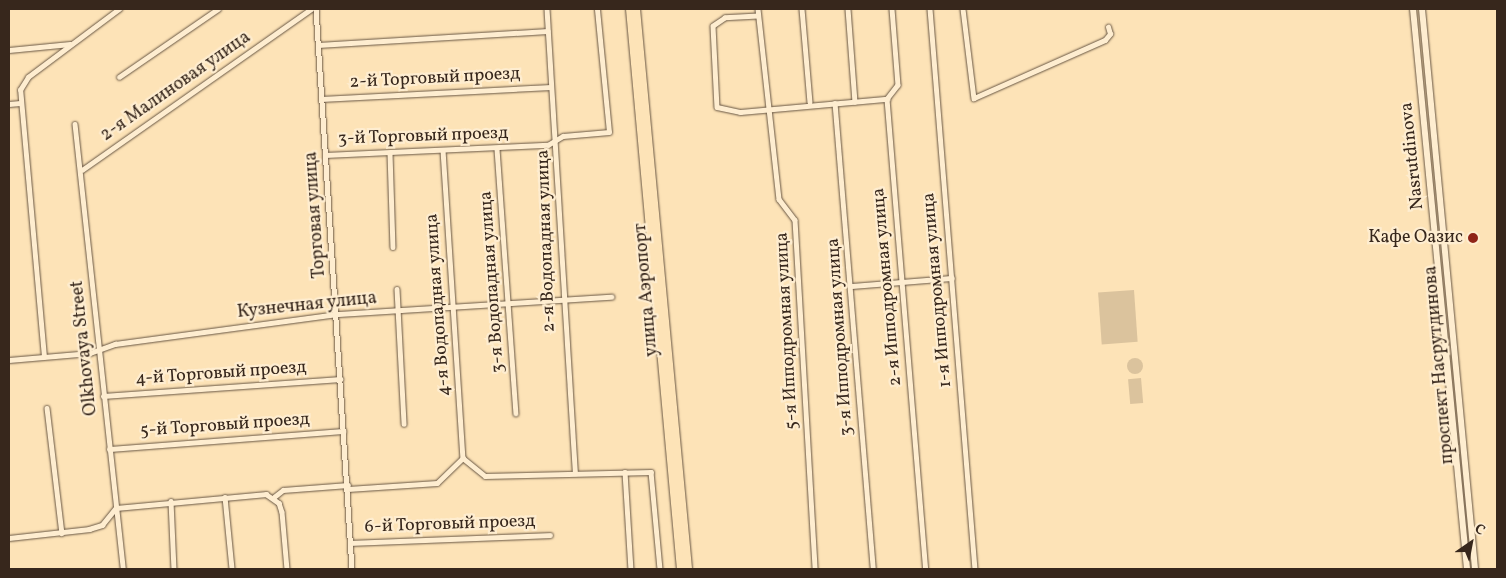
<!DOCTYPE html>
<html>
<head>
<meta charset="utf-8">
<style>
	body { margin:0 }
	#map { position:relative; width:1506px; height:578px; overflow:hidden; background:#fde3b7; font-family:Vollkorn,serif }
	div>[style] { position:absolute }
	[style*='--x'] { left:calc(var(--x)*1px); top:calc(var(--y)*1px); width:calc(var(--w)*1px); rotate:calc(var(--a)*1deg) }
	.green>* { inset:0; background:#dbc39d; transform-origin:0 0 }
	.round { border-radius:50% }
	.roads { filter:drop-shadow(0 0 1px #685643) drop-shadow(0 0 1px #685643) }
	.street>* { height:4.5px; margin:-2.25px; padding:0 2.25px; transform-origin:2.25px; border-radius:2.25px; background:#feedd0 }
	.secondary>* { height:6px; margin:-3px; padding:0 3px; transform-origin:3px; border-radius:3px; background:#feedd0 }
	.primary>* { height:8px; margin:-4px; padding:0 4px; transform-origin:4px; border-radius:4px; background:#fde3b7 }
	.dots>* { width:14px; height:14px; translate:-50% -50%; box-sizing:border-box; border:2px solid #feedd0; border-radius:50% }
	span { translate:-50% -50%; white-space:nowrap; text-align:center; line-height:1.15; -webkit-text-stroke:4.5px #feedd0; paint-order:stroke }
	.street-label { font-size:18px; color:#37271c }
	.poi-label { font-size:18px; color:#37271c }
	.right { translate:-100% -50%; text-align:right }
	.frame { position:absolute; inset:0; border:10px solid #37271c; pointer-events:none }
	.north { position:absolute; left:1446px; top:518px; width:50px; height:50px; -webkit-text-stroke:4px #feedd0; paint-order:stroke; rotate:33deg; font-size:14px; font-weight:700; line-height:20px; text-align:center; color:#37271c }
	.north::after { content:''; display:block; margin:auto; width:18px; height:22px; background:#37271c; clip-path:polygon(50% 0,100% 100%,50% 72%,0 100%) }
</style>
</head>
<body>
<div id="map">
	<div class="green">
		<i style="left:1134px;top:290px;width:52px;height:36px;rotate:86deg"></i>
		<i class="round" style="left:1127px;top:358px;width:16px;height:16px"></i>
		<i style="left:1141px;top:378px;width:25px;height:13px;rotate:85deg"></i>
	</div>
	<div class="roads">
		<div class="street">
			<i style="--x:316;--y:9;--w:561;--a:86.32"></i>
			<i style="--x:547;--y:9;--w:465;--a:86.5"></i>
			<i style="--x:758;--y:9;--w:191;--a:83.7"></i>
			<i style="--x:779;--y:199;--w:26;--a:53"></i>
			<i style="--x:795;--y:220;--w:350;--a:86.7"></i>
			<i style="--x:802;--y:9;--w:93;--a:85.1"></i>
			<i style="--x:848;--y:9;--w:93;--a:85.7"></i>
			<i style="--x:892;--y:9;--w:76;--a:85.5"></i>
			<i style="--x:898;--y:85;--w:18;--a:128"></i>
			<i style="--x:887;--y:99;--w:472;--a:85.3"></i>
			<i style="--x:930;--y:9;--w:562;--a:85.41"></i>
			<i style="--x:963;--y:9;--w:90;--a:83"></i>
			<i style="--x:974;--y:98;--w:143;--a:-23.9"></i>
			<i style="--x:1105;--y:40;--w:8;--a:-50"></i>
			<i style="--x:1110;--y:34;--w:7;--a:-106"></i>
			<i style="--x:758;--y:16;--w:33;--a:177"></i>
			<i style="--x:725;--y:18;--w:14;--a:146"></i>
			<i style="--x:713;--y:26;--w:81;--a:87.2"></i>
			<i style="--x:717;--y:107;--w:24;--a:12"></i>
			<i style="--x:740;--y:112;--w:148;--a:-5.1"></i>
			<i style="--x:318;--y:45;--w:230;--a:-3.5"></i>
			<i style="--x:9;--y:50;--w:61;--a:-5.6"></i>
			<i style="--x:119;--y:77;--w:120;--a:-34.5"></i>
			<i style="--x:321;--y:99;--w:230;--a:-3"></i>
			<i style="--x:835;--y:103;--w:468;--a:85.3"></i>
			<i style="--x:9;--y:104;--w:11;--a:-5"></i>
			<i style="--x:75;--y:124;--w:448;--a:83.8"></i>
			<i style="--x:497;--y:149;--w:265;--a:85.9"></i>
			<i style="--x:443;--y:150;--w:309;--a:86.3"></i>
			<i style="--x:390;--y:153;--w:94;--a:88.2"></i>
			<i style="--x:325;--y:155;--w:223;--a:-2.6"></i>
			<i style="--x:548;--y:145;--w:17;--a:-31"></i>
			<i style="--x:563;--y:136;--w:46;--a:-5"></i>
			<i style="--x:609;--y:132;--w:124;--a:-95.6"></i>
			<i style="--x:82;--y:170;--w:280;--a:-35.1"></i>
			<i style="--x:851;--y:286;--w:101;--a:-4.5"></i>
			<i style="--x:397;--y:289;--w:135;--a:87"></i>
			<i style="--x:44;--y:357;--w:268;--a:-95.1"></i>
			<i style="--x:20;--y:90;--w:15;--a:-58"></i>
			<i style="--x:28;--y:77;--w:114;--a:-36.8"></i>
			<i style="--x:9;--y:360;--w:81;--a:-4.9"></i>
			<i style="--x:90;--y:353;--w:27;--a:-20"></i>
			<i style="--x:115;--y:344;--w:224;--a:-7.7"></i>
			<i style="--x:337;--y:314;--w:275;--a:-3.6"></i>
			<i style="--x:103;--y:396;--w:238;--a:-4.1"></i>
			<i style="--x:47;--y:408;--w:126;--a:83.2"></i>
			<i style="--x:109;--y:449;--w:235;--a:-4.4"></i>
			<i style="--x:463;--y:458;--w:28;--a:39"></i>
			<i style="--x:485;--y:476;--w:166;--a:-1.4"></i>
			<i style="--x:651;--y:472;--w:97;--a:84.7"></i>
			<i style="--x:625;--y:472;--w:97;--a:86.5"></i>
			<i style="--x:348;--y:489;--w:89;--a:-3.9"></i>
			<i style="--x:437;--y:483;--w:36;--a:-44"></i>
			<i style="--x:225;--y:497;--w:72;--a:84.4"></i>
			<i style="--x:274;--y:497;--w:11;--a:-38"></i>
			<i style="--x:283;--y:490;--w:65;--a:-4.4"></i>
			<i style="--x:171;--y:501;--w:68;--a:87.5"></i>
			<i style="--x:9;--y:538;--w:81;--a:-6.4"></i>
			<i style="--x:89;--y:529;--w:14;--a:-17"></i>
			<i style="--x:102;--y:525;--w:22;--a:-51"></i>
			<i style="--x:116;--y:508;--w:151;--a:-5.3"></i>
			<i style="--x:266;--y:494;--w:16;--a:35"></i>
			<i style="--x:279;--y:503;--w:9;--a:72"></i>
			<i style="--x:282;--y:512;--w:57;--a:85"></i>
			<i style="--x:351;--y:543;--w:199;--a:-2.3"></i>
		</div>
		<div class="secondary">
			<i style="--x:1413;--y:9;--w:563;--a:84.49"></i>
			<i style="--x:1422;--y:9;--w:563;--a:84.59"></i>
		</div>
		<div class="primary">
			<i style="--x:630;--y:9;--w:562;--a:84.8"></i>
			<i style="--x:636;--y:9;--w:562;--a:84.69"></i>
		</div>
	</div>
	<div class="dots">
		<i style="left:1473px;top:238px;background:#8f2418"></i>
	</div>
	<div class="street-label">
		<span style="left:435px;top:79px;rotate:-3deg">2-й Торговый проезд</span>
		<span style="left:176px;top:87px;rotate:-35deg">2-я Малиновая улица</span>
		<span style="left:423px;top:137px;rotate:-2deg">3-й Торговый проезд</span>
		<span style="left:1413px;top:156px;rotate:-96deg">Nasrutdinova</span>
		<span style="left:316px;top:215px;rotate:-94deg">Торговая улица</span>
		<span style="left:547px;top:241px;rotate:-92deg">2-я Водопадная улица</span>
		<span style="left:493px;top:282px;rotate:-94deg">3-я Водопадная улица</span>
		<span style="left:888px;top:287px;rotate:-95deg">2-я Ипподромная улица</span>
		<span style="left:647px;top:290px;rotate:-95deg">улица Аэропорт</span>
		<span style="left:938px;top:290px;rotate:-95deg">1-я Ипподромная улица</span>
		<span style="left:439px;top:305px;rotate:-94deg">4-я Водопадная улица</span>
		<span style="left:307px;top:306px;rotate:-6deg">Кузнечная улица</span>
		<span style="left:788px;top:331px;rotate:-93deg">5-я Ипподромная улица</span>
		<span style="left:841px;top:337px;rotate:-94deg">3-я Ипподромная улица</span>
		<span style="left:85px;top:348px;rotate:-96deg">Olkhovaya Street</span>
		<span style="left:1440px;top:365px;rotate:-95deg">проспект Насрутдинова</span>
		<span style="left:221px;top:374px;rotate:-4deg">4-й Торговый проезд</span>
		<span style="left:225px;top:426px;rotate:-4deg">5-й Торговый проезд</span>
		<span style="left:450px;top:525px;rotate:-2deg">6-й Торговый проезд</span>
	</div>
	<div class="poi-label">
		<span class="right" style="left:1463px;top:238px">Кафе Оазис</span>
	</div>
	<div class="frame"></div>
	<div class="north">С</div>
</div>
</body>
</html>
